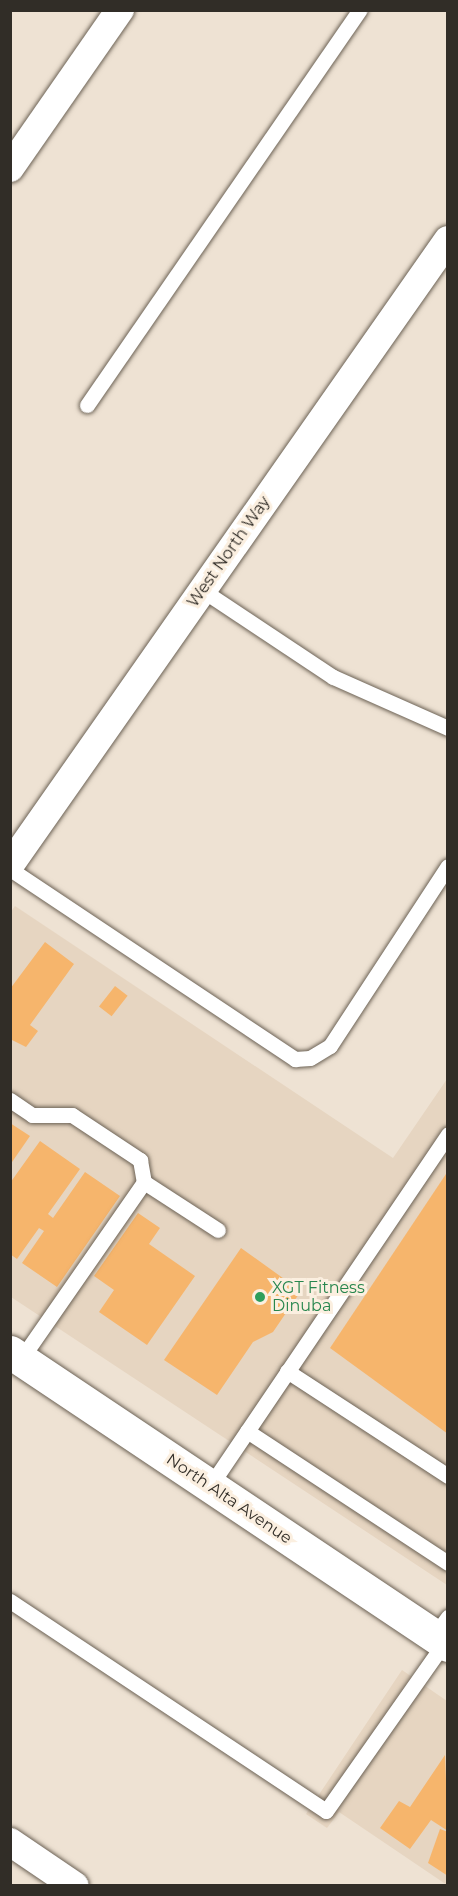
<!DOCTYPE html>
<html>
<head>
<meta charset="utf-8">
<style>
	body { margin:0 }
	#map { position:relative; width:458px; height:1896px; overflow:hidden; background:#eee2d3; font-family:Montserrat,sans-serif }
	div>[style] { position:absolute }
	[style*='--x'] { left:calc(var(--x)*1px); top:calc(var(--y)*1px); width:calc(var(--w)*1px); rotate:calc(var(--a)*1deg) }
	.built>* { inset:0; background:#e6d5c1 }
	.building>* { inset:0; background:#f6b56c; transform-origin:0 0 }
	.roads { filter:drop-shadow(0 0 2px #6c6255) drop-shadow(0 0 2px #6c6255) }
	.service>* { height:15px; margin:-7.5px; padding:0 7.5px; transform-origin:7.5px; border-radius:7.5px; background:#fff }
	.minor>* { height:28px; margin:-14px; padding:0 14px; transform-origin:14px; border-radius:14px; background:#fff }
	.secondary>* { height:33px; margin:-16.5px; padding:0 16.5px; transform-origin:16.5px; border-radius:16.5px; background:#fff }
	.dots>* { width:16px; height:16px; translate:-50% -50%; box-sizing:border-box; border:3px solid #fbefe0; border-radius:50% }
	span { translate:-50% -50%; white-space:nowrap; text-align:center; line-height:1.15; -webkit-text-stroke:6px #fbefe0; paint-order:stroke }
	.street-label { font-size:16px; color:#312d27 }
	.leisure-label { font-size:16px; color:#27864d }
	.left { translate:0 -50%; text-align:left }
	.frame { position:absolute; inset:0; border:12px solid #312d27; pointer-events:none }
</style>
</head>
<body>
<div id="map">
	<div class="built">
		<i style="clip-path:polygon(15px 906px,393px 1158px,447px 1079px,447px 1585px,11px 1297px,10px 913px)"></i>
		<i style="clip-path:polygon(402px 1670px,447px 1701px,447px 1885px,339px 1812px,327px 1828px,306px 1814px)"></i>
	</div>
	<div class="building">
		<i style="clip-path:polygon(45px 942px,74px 964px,30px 1025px,38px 1031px,26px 1047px,10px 1039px,10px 989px)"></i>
		<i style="left:115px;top:986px;width:16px;height:26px;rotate:38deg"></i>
		<i style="clip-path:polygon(10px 1123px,30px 1136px,10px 1165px)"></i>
		<i style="clip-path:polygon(40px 1141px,80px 1169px,48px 1214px,53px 1218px,85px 1172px,120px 1196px,57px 1287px,22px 1263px,44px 1231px,39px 1228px,17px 1259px,10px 1254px,10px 1183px)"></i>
		<i style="clip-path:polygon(448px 1171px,448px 1434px,330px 1348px)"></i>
		<i style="clip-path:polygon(138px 1213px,160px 1228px,149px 1244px,195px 1276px,147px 1345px,99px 1312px,114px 1290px,94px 1276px)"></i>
		<i style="clip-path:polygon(241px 1248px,301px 1291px,273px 1332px,253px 1342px,217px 1395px,164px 1360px)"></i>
		<i style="clip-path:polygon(445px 1755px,448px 1831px,431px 1820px,410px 1849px,380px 1828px,399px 1801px,410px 1807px)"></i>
		<i style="clip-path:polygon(440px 1829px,448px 1832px,448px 1876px,428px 1863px)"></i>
	</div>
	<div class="roads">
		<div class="service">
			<i style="--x:87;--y:405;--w:480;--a:-55.4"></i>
			<i style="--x:202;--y:590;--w:157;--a:33.6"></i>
			<i style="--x:333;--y:677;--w:126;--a:23.9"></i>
			<i style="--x:10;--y:869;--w:343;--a:33.7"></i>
			<i style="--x:295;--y:1059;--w:15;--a:-4"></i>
			<i style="--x:310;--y:1058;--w:23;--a:-31"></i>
			<i style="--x:330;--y:1046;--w:215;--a:-56.8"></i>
			<i style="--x:10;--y:1100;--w:27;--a:34"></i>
			<i style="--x:32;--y:1115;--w:40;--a:0"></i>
			<i style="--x:72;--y:1115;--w:82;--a:33.5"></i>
			<i style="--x:140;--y:1160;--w:22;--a:80"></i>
			<i style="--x:144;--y:1182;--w:216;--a:124.8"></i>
			<i style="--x:144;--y:1182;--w:88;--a:33"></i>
			<i style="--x:287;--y:1371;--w:192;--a:33.1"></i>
			<i style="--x:247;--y:1431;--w:240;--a:33.3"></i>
			<i style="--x:210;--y:1486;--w:425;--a:-55.9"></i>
			<i style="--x:10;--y:1601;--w:379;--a:33.6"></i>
			<i style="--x:326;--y:1811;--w:205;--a:-54.9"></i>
			<i style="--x:434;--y:1636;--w:24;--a:-54"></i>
		</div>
		<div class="minor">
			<i style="--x:10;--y:168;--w:193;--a:-55.2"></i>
			<i style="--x:10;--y:865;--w:763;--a:-54.98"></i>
			<i style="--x:10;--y:1842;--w:78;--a:34.1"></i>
		</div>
		<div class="secondary">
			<i style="--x:10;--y:1352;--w:527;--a:33.78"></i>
		</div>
	</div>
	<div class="dots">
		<i style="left:260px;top:1297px;background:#2e9e5b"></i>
	</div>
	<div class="street-label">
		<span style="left:229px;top:552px;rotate:-55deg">West North Way</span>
		<span style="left:229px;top:1499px;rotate:34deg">North Alta Avenue</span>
	</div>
	<div class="leisure-label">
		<span class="left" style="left:272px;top:1297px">XGT Fitness<br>Dinuba</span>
	</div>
	<div class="frame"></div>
</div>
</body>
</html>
